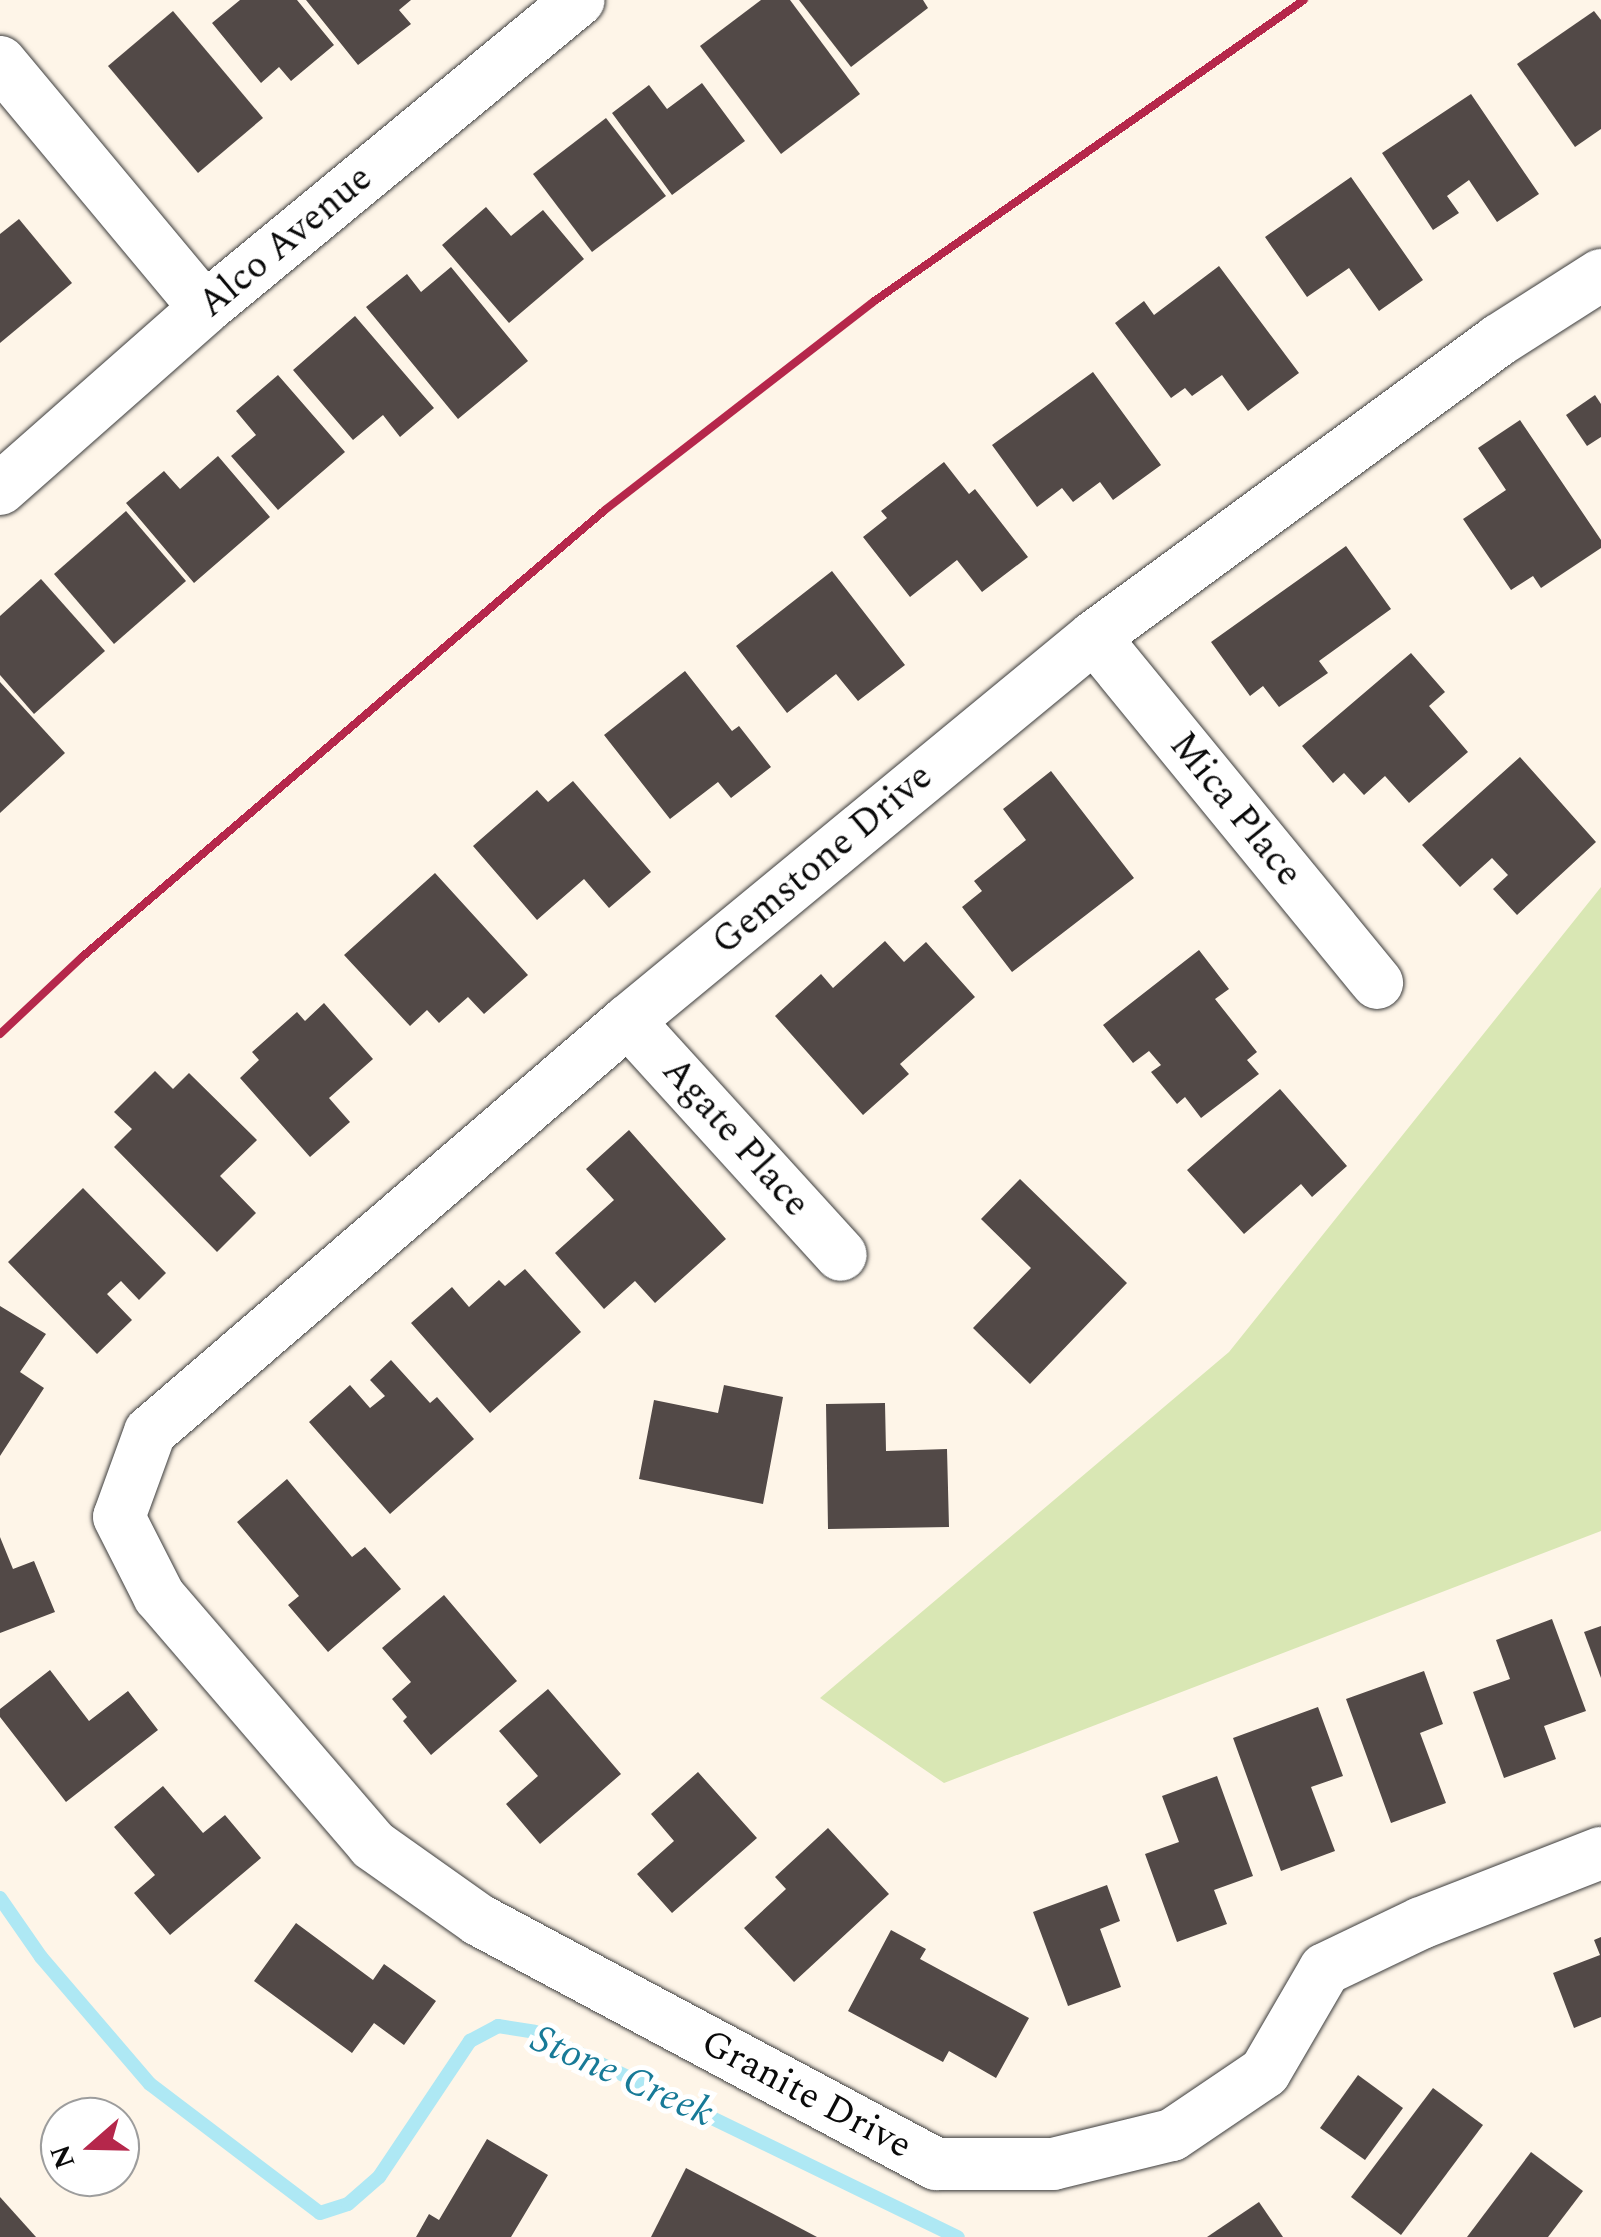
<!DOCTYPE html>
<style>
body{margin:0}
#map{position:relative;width:1601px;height:2237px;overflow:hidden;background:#fef5e8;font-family:Spectral,serif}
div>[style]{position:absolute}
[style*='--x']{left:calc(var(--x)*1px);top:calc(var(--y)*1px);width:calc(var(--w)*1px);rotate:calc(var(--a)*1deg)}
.green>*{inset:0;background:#d9e7b4}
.stream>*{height:14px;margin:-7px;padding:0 7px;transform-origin:7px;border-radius:7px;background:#aee8f4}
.building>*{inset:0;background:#524947}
.roads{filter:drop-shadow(0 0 2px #3d3d3d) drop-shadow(0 0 2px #3d3d3d)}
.street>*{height:52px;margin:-26px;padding:0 26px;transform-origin:26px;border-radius:26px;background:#fff}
.rail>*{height:8px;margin:-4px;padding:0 4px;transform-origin:4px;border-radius:4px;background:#b5274b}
span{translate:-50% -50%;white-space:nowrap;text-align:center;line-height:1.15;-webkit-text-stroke:10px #fff;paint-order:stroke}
.street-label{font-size:38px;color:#0a0a0a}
.water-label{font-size:40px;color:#187a97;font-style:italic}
.north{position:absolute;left:40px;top:2097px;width:100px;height:100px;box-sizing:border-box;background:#fff;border:2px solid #9d9d9d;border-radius:50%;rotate:250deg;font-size:28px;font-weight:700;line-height:40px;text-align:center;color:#0a0a0a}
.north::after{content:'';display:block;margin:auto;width:35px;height:45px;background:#b5274b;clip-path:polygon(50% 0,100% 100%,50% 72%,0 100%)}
</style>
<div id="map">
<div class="green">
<div style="clip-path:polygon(1601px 887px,1601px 1531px,944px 1783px,820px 1698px,1229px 1352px)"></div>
</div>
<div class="stream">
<div style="--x:0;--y:1898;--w:72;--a:55.2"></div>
<div style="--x:41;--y:1957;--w:167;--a:49.4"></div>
<div style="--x:150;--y:2084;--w:213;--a:37.2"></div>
<div style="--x:320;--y:2213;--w:29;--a:-18"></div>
<div style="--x:348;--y:2204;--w:41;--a:-41.1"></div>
<div style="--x:379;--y:2177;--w:164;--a:-56.2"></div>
<div style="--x:470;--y:2041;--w:32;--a:-28"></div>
<div style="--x:498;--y:2026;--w:37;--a:9"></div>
<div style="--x:535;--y:2032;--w:470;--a:25.9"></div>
</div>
<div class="building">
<div style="clip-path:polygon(240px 0,297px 0,334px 45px,291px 81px,279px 67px,261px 83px,212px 23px)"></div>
<div style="clip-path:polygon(306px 0,411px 0,399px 10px,411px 24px,358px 65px)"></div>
<div style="clip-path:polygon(761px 0,790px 0,860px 94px,781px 154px,700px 46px)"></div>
<div style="clip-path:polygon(799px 0,923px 0,928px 8px,851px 67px)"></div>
<div style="clip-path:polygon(173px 11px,263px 118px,198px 173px,108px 66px)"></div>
<div style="clip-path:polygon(1594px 11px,1601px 20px,1601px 129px,1575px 147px,1517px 64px)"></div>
<div style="clip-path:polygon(702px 83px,745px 141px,672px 195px,612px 113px,649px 85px,667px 109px)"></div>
<div style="clip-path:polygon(1471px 94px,1539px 194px,1497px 222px,1469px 180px,1447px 196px,1459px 213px,1433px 230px,1382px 153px)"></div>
<div style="clip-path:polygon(606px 118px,666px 196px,592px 252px,533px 174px)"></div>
<div style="clip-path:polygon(1351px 177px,1423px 280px,1379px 311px,1349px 268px,1307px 297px,1265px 237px)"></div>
<div style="clip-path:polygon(486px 207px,511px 236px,543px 210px,584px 259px,509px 323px,442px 245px)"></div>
<div style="clip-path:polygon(19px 219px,72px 283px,0 343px,0 234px)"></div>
<div style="clip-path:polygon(1219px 266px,1299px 373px,1248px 411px,1222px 375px,1192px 396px,1185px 388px,1171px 398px,1115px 323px,1144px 301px,1154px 315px)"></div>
<div style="clip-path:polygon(451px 267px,528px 361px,458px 419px,366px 307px,407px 274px,421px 292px)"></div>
<div style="clip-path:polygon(355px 316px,434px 408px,400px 437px,383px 415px,353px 440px,293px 370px)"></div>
<div style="clip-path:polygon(1093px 372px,1161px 465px,1113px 500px,1100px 482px,1073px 502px,1062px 488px,1037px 507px,992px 445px)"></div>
<div style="clip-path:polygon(278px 375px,345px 452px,278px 510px,231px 456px,256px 435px,236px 411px)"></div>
<div style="clip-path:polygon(1595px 395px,1601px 404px,1601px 437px,1587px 446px,1566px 415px)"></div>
<div style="clip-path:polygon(1520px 420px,1601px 540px,1601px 548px,1541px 588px,1533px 576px,1511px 590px,1463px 519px,1506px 490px,1478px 448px)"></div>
<div style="clip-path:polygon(218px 456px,270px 517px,194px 583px,126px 503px,164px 471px,180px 489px)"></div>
<div style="clip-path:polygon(944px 462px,969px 494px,975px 489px,1028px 557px,982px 592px,957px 560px,910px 597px,863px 537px,887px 518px,881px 511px)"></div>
<div style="clip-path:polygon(126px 511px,186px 581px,114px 644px,54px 574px)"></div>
<div style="clip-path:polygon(1346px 546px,1391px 609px,1319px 661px,1328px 673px,1279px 707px,1263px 686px,1250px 696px,1211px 642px)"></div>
<div style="clip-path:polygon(832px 571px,905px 665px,858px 701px,836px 674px,787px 713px,736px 646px)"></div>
<div style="clip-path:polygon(41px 579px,105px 651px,34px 714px,0 675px,0 616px)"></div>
<div style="clip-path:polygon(1411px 653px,1445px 692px,1429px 706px,1468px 752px,1409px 803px,1385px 776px,1364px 795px,1344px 773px,1333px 783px,1302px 746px)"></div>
<div style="clip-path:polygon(685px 671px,732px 731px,739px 726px,771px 767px,731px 798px,718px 782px,670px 819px,604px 735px)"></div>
<div style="clip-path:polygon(0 682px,65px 753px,0 813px)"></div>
<div style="clip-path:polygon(1520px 757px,1596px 842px,1517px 915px,1493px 889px,1508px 875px,1492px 858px,1460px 887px,1422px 845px)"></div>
<div style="clip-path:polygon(1051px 771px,1134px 878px,1012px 972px,962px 907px,982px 891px,974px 881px,1026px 840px,1003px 809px)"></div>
<div style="clip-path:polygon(573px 781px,651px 872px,609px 908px,584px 879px,537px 920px,473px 846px,537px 790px,548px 802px)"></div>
<div style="clip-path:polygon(435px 873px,528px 975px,484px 1014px,468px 997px,439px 1023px,427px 1010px,410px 1026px,344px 955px)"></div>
<div style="clip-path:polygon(885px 941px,904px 962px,926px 942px,975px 997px,900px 1064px,909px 1074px,863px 1115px,775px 1016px,821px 974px,833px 988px)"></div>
<div style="clip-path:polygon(1199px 950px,1229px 989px,1215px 999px,1257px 1052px,1247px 1060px,1259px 1074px,1201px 1118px,1185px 1097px,1177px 1104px,1151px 1072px,1161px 1065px,1149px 1051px,1133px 1063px,1103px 1025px)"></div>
<div style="clip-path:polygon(324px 1003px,373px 1059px,329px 1098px,350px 1122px,310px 1157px,240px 1078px,259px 1060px,252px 1052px,297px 1012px,305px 1021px)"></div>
<div style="clip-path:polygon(155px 1071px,173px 1089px,189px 1073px,257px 1140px,220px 1176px,256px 1213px,217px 1252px,114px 1147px,132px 1129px,114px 1112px)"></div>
<div style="clip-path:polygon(1280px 1089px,1347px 1166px,1312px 1197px,1301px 1184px,1244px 1234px,1187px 1170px)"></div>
<div style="clip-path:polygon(629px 1130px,726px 1239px,655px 1303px,635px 1281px,604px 1309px,555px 1253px,614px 1200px,586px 1169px)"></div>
<div style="clip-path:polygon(1020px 1179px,1127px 1283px,1030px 1384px,973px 1328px,1031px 1268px,981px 1219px)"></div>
<div style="clip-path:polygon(83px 1188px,166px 1273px,139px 1300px,121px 1281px,107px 1294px,132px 1320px,97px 1354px,8px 1262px)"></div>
<div style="clip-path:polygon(525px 1269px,581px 1332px,490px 1413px,411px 1323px,452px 1287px,469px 1307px,499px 1280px,505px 1286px)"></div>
<div style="clip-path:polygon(0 1306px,46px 1334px,20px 1372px,44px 1388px,0 1456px)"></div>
<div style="clip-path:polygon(391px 1360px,430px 1403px,437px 1397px,474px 1439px,390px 1514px,309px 1422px,350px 1385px,370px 1408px,385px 1396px,370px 1380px)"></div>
<div style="clip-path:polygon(724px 1385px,783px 1397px,763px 1504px,639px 1479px,654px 1400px,718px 1413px)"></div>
<div style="clip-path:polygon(885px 1403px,886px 1451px,947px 1449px,949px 1527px,828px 1529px,826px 1404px)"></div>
<div style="clip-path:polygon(287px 1479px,352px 1557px,365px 1547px,401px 1589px,328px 1652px,288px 1605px,299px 1596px,237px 1522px)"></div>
<div style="clip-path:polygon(0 1537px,13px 1569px,34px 1561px,55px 1612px,0 1633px)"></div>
<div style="clip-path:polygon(444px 1595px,517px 1681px,431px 1755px,403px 1721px,407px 1717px,392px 1699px,411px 1682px,382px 1648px)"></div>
<div style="clip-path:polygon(1552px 1619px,1586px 1711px,1544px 1726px,1556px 1759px,1504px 1778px,1473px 1692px,1510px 1679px,1496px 1640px)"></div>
<div style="clip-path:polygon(1601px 1626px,1601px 1678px,1584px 1632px)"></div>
<div style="clip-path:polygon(50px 1670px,89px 1721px,128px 1691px,158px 1730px,66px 1802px,0 1717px,0 1709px)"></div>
<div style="clip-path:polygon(1424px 1671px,1443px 1724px,1420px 1733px,1446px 1803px,1391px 1823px,1346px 1699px)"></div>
<div style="clip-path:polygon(548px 1689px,621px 1774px,540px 1844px,506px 1804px,538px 1776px,499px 1731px)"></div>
<div style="clip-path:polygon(1318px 1707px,1343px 1776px,1311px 1787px,1335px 1851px,1281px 1871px,1233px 1738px)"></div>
<div style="clip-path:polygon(698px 1772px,757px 1838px,672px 1913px,637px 1874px,674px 1841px,651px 1814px)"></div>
<div style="clip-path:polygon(1217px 1776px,1253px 1876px,1214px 1890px,1227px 1924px,1177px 1942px,1145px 1854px,1179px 1842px,1162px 1796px)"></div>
<div style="clip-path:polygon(163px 1786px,203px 1833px,225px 1815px,261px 1858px,170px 1935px,134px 1893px,155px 1875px,114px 1827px)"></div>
<div style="clip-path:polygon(828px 1828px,889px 1894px,794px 1982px,744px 1928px,786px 1889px,775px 1877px)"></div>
<div style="clip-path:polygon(1107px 1885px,1120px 1921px,1100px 1929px,1121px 1987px,1068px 2006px,1033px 1912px)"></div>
<div style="clip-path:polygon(296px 1923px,373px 1980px,384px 1964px,436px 2001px,404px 2045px,374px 2023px,352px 2053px,254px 1981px)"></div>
<div style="clip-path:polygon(891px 1930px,926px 1949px,920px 1959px,1029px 2018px,996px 2078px,949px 2051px,943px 2062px,848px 2011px)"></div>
<div style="clip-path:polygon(1601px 1937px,1601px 2017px,1574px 2028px,1553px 1973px,1600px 1955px,1594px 1940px)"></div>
<div style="clip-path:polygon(1358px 2075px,1403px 2108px,1365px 2160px,1320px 2128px)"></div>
<div style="clip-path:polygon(1433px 2088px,1483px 2125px,1401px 2235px,1351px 2197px)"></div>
<div style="clip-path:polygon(487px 2139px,548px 2175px,511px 2237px,416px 2237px,429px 2214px,439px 2220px)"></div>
<div style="clip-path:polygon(1531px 2152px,1583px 2191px,1548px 2237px,1467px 2237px)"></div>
<div style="clip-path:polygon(686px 2168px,817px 2237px,651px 2237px)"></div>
<div style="clip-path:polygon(0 2197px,36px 2237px,0 2237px)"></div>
<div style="clip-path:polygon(1259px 2202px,1283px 2237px,1207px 2237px)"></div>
</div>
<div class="roads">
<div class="street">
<div style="--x:0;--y:62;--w:320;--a:50.2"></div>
<div style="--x:1601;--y:275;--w:121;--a:147.5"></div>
<div style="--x:1499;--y:340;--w:502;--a:143.75"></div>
<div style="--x:1094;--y:637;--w:604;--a:140.51"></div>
<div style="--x:628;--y:1021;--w:630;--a:139.31"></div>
<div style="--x:150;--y:1432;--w:90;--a:110"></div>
<div style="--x:119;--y:1517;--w:89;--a:63.1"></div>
<div style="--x:159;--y:1596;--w:328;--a:49.3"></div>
<div style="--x:373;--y:1845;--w:130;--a:35.3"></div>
<div style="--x:479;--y:1920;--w:518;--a:28.1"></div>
<div style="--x:936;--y:2164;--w:117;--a:0"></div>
<div style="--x:1053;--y:2164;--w:122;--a:-13.7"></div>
<div style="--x:1172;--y:2135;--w:112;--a:-34.1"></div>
<div style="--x:1265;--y:2072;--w:119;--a:-59.8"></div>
<div style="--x:1325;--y:1969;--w:106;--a:-25.6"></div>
<div style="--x:1421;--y:1923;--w:193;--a:-21.3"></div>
<div style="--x:0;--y:489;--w:273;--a:-41.4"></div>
<div style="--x:205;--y:308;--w:484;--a:-39.5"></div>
<div style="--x:1094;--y:637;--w:447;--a:50.7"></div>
<div style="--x:628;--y:1021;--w:316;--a:47.7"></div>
</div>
</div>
<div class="rail">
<div style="--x:0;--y:1034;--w:112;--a:-43.2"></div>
<div style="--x:82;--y:957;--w:688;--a:-40.52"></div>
<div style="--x:605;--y:510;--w:339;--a:-37.8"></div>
<div style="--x:873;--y:302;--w:526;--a:-35.02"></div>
</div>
<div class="street-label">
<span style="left:286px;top:242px;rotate:-40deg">Alco Avenue</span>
<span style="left:1235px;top:810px;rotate:51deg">Mica Place</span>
<span style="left:823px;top:860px;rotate:-40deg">Gemstone Drive</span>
<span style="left:735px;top:1138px;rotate:48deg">Agate Place</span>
<span style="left:806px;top:2095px;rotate:28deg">Granite Drive</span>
</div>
<div class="water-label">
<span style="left:622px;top:2077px;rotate:24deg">Stone Creek</span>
</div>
<div class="north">N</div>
</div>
